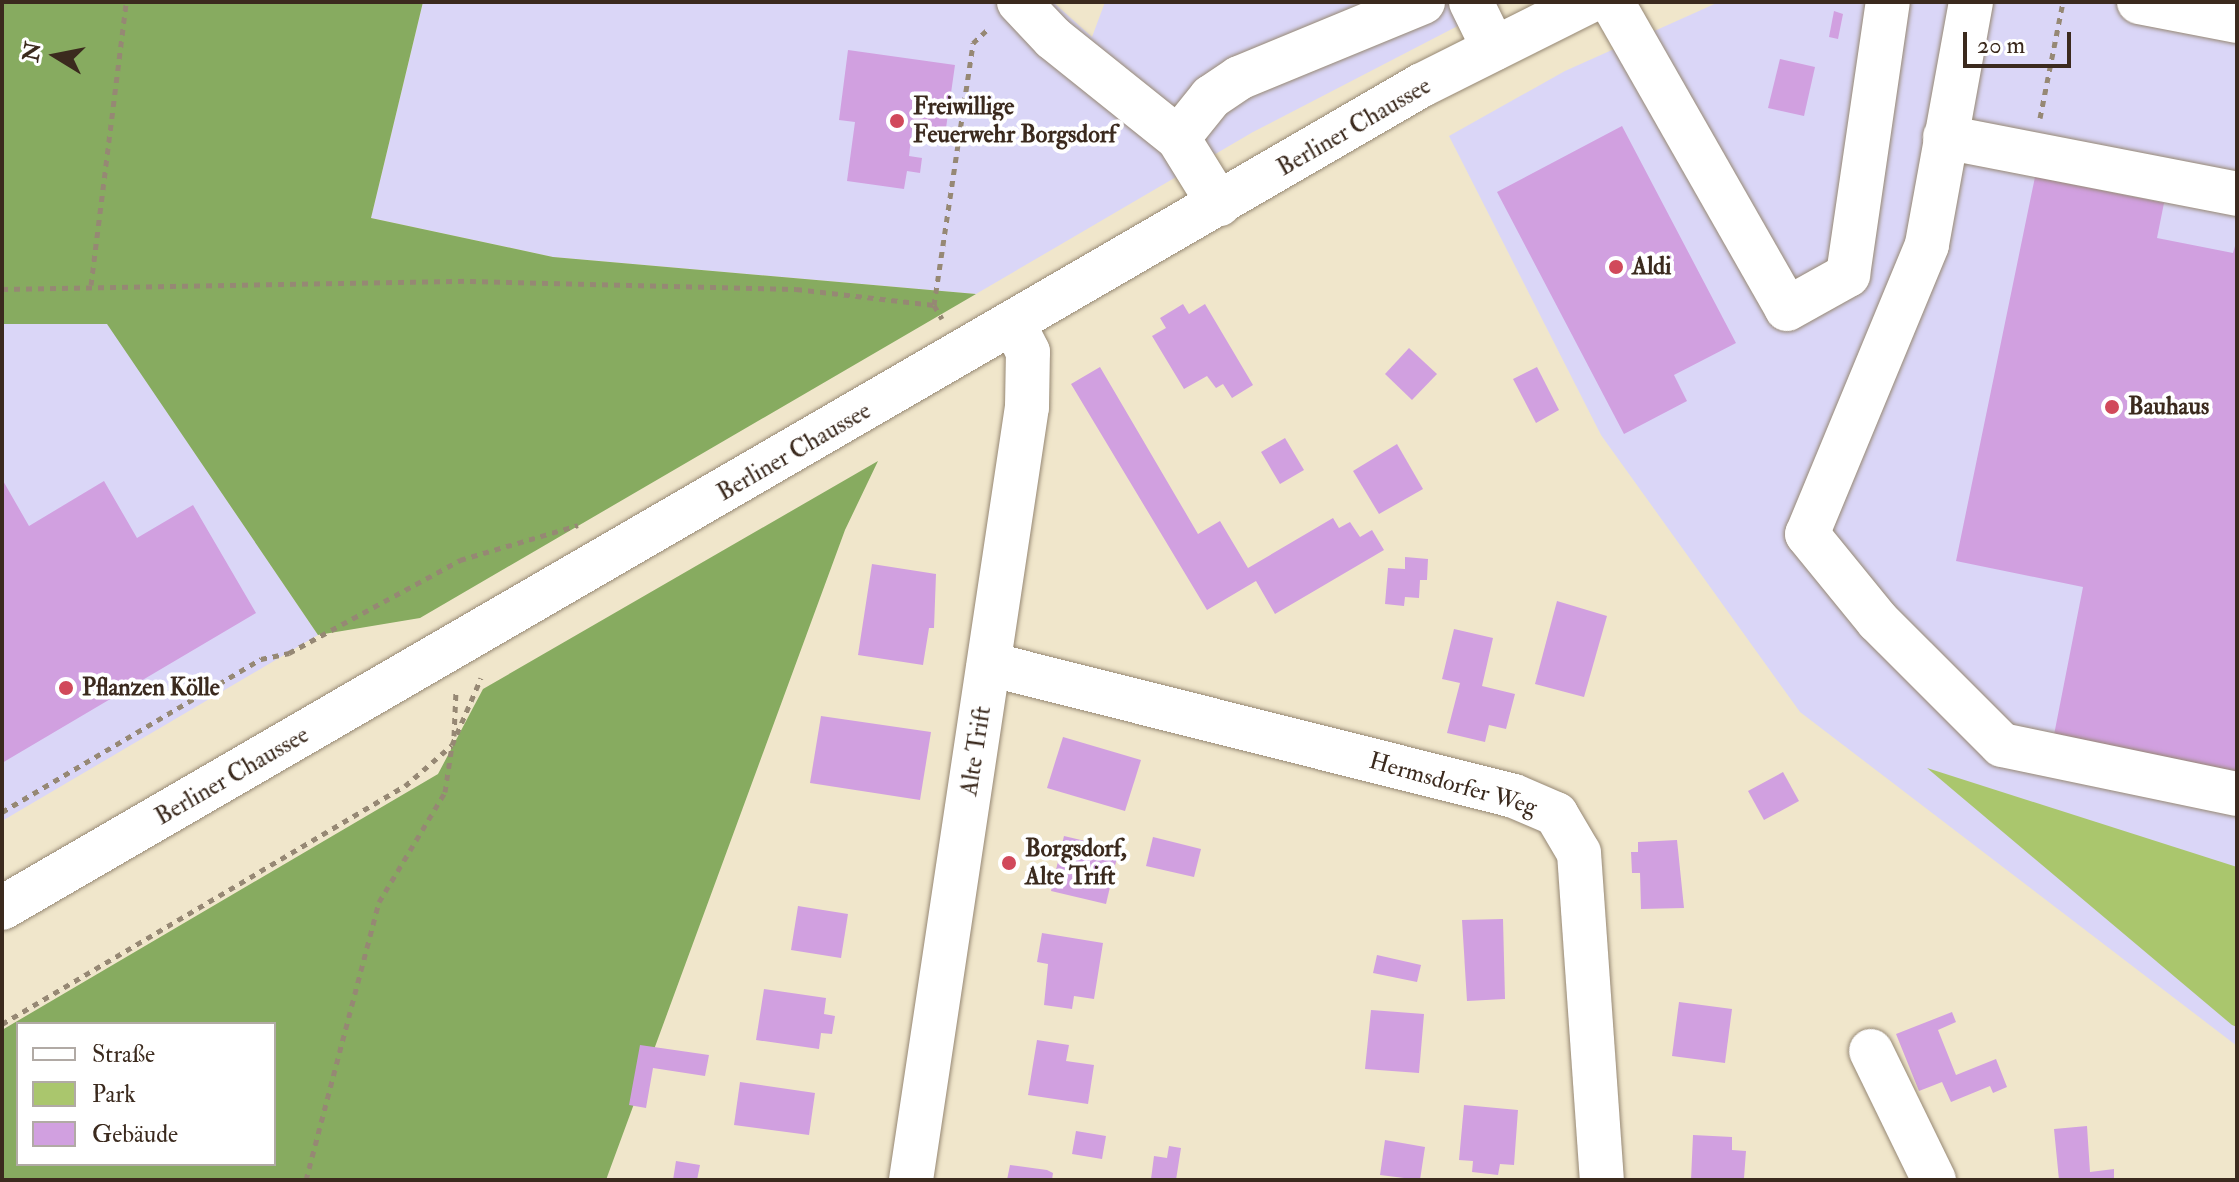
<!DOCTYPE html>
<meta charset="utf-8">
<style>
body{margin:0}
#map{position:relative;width:2239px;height:1182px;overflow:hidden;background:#f0e6cb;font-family:"IM FELL Double Pica",serif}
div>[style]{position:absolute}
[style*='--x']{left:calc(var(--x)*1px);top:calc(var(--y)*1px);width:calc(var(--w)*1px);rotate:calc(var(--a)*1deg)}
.built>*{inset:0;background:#dad6f7}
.green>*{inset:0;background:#aac66d}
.forest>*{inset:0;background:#87ab60}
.building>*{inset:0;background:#d1a0e0}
.path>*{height:5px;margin-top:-2.5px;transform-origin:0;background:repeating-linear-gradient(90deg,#968874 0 6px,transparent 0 12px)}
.roads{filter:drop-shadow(0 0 2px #968874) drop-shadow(0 0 2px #968874)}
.minor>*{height:44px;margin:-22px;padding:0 22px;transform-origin:22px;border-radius:22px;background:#fff}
.major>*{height:44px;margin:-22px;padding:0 22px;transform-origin:22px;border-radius:22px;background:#fff}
.dots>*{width:22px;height:22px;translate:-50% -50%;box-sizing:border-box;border:4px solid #fff;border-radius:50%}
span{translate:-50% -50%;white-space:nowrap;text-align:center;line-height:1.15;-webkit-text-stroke:8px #fff;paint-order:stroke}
.poi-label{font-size:24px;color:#3b2a1e;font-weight:700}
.left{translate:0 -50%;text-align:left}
.street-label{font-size:24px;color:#3b2a1e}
.frame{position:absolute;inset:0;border:4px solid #3b2a1e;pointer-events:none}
.legend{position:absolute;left:16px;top:1022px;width:260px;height:144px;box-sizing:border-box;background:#fff;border:2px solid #b1aaa5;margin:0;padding:10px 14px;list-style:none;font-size:24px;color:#3b2a1e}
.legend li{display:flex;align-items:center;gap:16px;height:40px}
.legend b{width:40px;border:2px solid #b1aaa5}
.north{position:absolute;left:16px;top:16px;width:80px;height:80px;-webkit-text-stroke:6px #fff;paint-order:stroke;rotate:280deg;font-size:22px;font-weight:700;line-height:32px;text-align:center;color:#3b2a1e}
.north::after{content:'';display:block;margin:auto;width:28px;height:36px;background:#3b2a1e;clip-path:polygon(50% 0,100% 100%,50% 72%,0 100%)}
.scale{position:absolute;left:1963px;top:32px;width:108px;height:36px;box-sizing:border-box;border:4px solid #3b2a1e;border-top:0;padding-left:10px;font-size:24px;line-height:28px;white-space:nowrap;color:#3b2a1e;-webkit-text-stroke:6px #fff;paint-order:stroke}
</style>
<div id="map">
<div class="built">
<div style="clip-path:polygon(423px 2px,1053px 2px,1092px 37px,1105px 2px,1504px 2px,1253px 132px,976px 294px,553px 257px,371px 218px)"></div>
<div style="clip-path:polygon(1719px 2px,2237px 2px,2237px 1046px,1800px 712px,1601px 435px,1449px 136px,1565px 71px)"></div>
<div style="clip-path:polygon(107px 323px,318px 635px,2px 821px,2px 324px)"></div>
</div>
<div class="green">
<div style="clip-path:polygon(1927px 768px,2237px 867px,2237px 1027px,2232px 1025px)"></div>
</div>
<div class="forest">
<div style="clip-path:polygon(2px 2px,423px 2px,371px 218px,553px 257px,976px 294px,420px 618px,318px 635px,107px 324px,2px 324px)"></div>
<div style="clip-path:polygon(evenodd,878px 461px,845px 530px,606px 1180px,2px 1180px,2px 1030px,438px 774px,483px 689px,878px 461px,18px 1024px,274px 1024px,274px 1164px,18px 1164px,18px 1024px)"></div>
</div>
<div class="building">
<div style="clip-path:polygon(1834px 11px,1843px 14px,1838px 39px,1829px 37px)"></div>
<div style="clip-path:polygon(848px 50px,955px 65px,945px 135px,912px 130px,909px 156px,922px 158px,920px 173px,907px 171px,904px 189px,847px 181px,855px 122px,839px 120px)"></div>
<div style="clip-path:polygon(1780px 59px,1815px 67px,1804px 116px,1768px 108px)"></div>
<div style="clip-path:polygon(1622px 126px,1736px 343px,1674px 375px,1687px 401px,1624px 434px,1497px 192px)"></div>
<div style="clip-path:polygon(2035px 177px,2164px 203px,2157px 238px,2233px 253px,2237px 239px,2237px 777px,2053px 740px,2083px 587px,1956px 561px)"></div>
<div style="clip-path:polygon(1183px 304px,1189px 314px,1205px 304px,1253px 385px,1232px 398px,1223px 384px,1216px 388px,1207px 376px,1184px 389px,1152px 336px,1166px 328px,1160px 318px)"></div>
<div style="clip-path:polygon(1409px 348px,1437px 374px,1412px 400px,1385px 374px)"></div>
<div style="clip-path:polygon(1100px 367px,1198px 534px,1220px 521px,1248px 568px,1333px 518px,1339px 528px,1350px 522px,1360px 537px,1372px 530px,1384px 550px,1275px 614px,1256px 581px,1207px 610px,1071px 384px)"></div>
<div style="clip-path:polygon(1537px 367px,1559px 410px,1536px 423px,1513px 379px)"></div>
<div style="clip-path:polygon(1285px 438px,1304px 470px,1280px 484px,1261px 452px)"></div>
<div style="clip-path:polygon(1397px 444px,1423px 489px,1379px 514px,1353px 471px)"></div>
<div style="clip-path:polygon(2px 479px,29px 526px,104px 481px,137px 538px,193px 505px,256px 613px,2px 763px)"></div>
<div style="clip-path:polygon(1405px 557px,1428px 559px,1427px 580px,1420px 580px,1419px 598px,1405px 597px,1404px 606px,1385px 604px,1388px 568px,1405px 569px)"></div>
<div style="clip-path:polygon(872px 564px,936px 574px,934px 628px,929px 628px,923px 665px,858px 655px)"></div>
<div style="clip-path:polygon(1557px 601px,1607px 616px,1584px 697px,1535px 684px)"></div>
<div style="clip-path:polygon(1454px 629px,1493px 638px,1482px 686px,1515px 694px,1506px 729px,1489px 725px,1485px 742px,1447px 733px,1460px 683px,1442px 679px)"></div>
<div style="clip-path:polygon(821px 716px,931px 732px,920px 800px,810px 783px)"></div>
<div style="clip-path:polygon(1063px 737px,1141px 760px,1125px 811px,1047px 788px)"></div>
<div style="clip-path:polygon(1783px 772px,1799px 801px,1764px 820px,1748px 791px)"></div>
<div style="clip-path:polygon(1064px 836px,1119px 849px,1106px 904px,1051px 891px)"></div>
<div style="clip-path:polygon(1153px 837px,1201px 849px,1194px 877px,1146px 866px)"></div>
<div style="clip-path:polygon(1677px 840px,1684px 908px,1641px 909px,1640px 873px,1632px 873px,1631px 852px,1638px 852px,1638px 842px)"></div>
<div style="clip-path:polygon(798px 906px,848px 914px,841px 958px,791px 950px)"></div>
<div style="clip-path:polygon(1503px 919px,1505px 999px,1467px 1001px,1462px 920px)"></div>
<div style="clip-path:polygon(1042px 933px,1103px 943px,1094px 999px,1074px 996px,1072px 1009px,1044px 1005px,1048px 964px,1037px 962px)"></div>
<div style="clip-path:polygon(1377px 955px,1421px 965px,1417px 982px,1373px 973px)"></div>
<div style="clip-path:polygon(764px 989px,826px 998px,824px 1014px,835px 1016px,832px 1034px,821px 1033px,819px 1049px,756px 1040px)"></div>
<div style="clip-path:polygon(1679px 1002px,1732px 1009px,1725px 1063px,1672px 1056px)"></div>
<div style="clip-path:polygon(1371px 1010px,1424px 1014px,1419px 1073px,1365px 1069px)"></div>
<div style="clip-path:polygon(1952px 1012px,1956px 1022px,1938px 1030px,1956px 1075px,1996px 1059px,2007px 1087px,1993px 1093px,1990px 1086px,1951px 1102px,1942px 1082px,1919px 1091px,1896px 1034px)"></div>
<div style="clip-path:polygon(1037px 1040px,1069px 1045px,1066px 1061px,1094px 1065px,1088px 1104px,1028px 1095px)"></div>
<div style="clip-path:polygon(640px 1045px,709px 1055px,705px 1076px,653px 1068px,646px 1108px,629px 1105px)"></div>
<div style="clip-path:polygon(740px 1082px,815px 1093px,809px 1135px,734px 1125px)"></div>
<div style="clip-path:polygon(1464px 1105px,1518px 1110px,1514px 1165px,1500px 1164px,1498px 1175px,1472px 1172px,1473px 1161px,1459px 1160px)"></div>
<div style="clip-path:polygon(2087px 1126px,2090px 1172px,2114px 1169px,2114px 1180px,2059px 1180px,2054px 1129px)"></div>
<div style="clip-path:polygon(1076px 1131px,1106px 1136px,1102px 1159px,1072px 1154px)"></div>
<div style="clip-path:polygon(1693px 1135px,1732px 1137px,1732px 1150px,1746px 1151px,1744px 1178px,1691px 1180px)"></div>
<div style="clip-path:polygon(1385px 1140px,1425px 1147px,1420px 1180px,1380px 1175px)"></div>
<div style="clip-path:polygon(1169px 1146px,1181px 1148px,1176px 1180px,1151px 1179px,1154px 1156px,1167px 1158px)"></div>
<div style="clip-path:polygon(676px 1161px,700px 1165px,697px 1180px,673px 1180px)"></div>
<div style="clip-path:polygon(1010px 1165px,1047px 1170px,1053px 1173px,1052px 1180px,1007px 1180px)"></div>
</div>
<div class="path">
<div style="--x:2040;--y:118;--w:118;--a:-78.8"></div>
<div style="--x:91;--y:285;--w:285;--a:-82.9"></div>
<div style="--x:2;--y:289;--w:468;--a:-1"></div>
<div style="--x:470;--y:281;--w:326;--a:1.4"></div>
<div style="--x:796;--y:289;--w:139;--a:6.6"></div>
<div style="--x:934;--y:305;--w:16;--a:60"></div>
<div style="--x:934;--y:305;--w:265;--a:-81.5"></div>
<div style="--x:973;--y:43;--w:22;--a:-43"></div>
<div style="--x:454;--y:736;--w:46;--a:-87.5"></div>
<div style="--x:2;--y:812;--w:301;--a:-30.6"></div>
<div style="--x:261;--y:659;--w:29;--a:-12"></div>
<div style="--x:289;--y:653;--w:195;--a:-28.5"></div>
<div style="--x:460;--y:560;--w:123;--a:-16.5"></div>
<div style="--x:2;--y:1024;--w:468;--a:-30.6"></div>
<div style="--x:405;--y:786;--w:62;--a:-41.1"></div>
<div style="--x:452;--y:745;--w:73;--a:-66.6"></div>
<div style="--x:306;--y:1180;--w:287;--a:-75.3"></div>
<div style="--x:379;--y:902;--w:128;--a:-59"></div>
<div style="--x:445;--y:792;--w:48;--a:-81.5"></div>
</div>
<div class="roads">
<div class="minor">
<div style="--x:1019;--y:2;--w:50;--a:46.6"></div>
<div style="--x:1053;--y:38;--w:160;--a:38.7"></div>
<div style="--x:1178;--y:138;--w:78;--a:58.2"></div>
<div style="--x:1471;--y:2;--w:52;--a:63.9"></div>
<div style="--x:1612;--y:2;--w:353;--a:60.3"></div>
<div style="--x:1787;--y:309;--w:70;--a:-29.1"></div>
<div style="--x:1848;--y:275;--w:276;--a:-81.7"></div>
<div style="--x:1971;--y:2;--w:247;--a:100.3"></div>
<div style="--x:1927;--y:245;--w:313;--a:112.5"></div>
<div style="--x:1807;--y:534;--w:112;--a:50.8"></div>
<div style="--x:1878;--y:621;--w:175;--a:45"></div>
<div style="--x:2002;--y:745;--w:240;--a:11.8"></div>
<div style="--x:2139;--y:2;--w:100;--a:11"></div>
<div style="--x:1945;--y:137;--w:298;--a:11"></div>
<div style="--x:1178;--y:138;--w:53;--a:-51.2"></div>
<div style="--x:1211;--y:97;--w:34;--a:-34"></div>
<div style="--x:1239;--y:78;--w:199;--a:-22.4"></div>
<div style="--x:989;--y:664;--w:541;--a:14.11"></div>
<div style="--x:1514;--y:796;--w:46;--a:23.2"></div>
<div style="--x:1556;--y:814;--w:45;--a:59.5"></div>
<div style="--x:1579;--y:853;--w:328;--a:86"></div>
<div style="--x:1871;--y:1051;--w:144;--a:64"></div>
<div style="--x:911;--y:1180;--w:782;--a:-81.47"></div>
<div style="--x:1027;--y:407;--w:55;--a:-89"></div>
<div style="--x:1028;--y:352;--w:31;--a:-117"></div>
</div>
<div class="major">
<div style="--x:2;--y:908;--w:1641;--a:-30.1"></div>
<div style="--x:1422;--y:85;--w:186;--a:-26.6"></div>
</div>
</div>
<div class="dots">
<div style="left:897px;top:121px;background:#d1495b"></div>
<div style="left:1616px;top:267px;background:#d1495b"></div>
<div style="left:2112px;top:407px;background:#d1495b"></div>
<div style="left:66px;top:688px;background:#d1495b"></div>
<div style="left:1009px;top:863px;background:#d1495b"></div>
</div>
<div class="poi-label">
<span class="left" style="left:913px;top:121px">Freiwillige<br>Feuerwehr Borgsdorf</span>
<span class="left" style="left:1632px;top:267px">Aldi</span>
<span class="left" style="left:2128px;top:407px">Bauhaus</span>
<span class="left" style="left:82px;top:688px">Pflanzen Kölle</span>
<span class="left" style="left:1025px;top:863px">Borgsdorf,<br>Alte Trift</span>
</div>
<div class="street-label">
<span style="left:1354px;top:127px;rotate:-30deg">Berliner Chaussee</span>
<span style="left:794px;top:452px;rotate:-30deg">Berliner Chaussee</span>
<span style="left:976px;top:751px;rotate:-81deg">Alte Trift</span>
<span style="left:232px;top:776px;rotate:-30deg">Berliner Chaussee</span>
<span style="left:1453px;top:784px;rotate:16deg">Hermsdorfer Weg</span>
</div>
<div class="frame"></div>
<ul class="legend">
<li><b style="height:10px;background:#fff"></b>Straße</li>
<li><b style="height:22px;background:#aac66d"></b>Park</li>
<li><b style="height:22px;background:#d1a0e0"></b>Gebäude</li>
</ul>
<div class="north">N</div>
<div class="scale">20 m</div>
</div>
